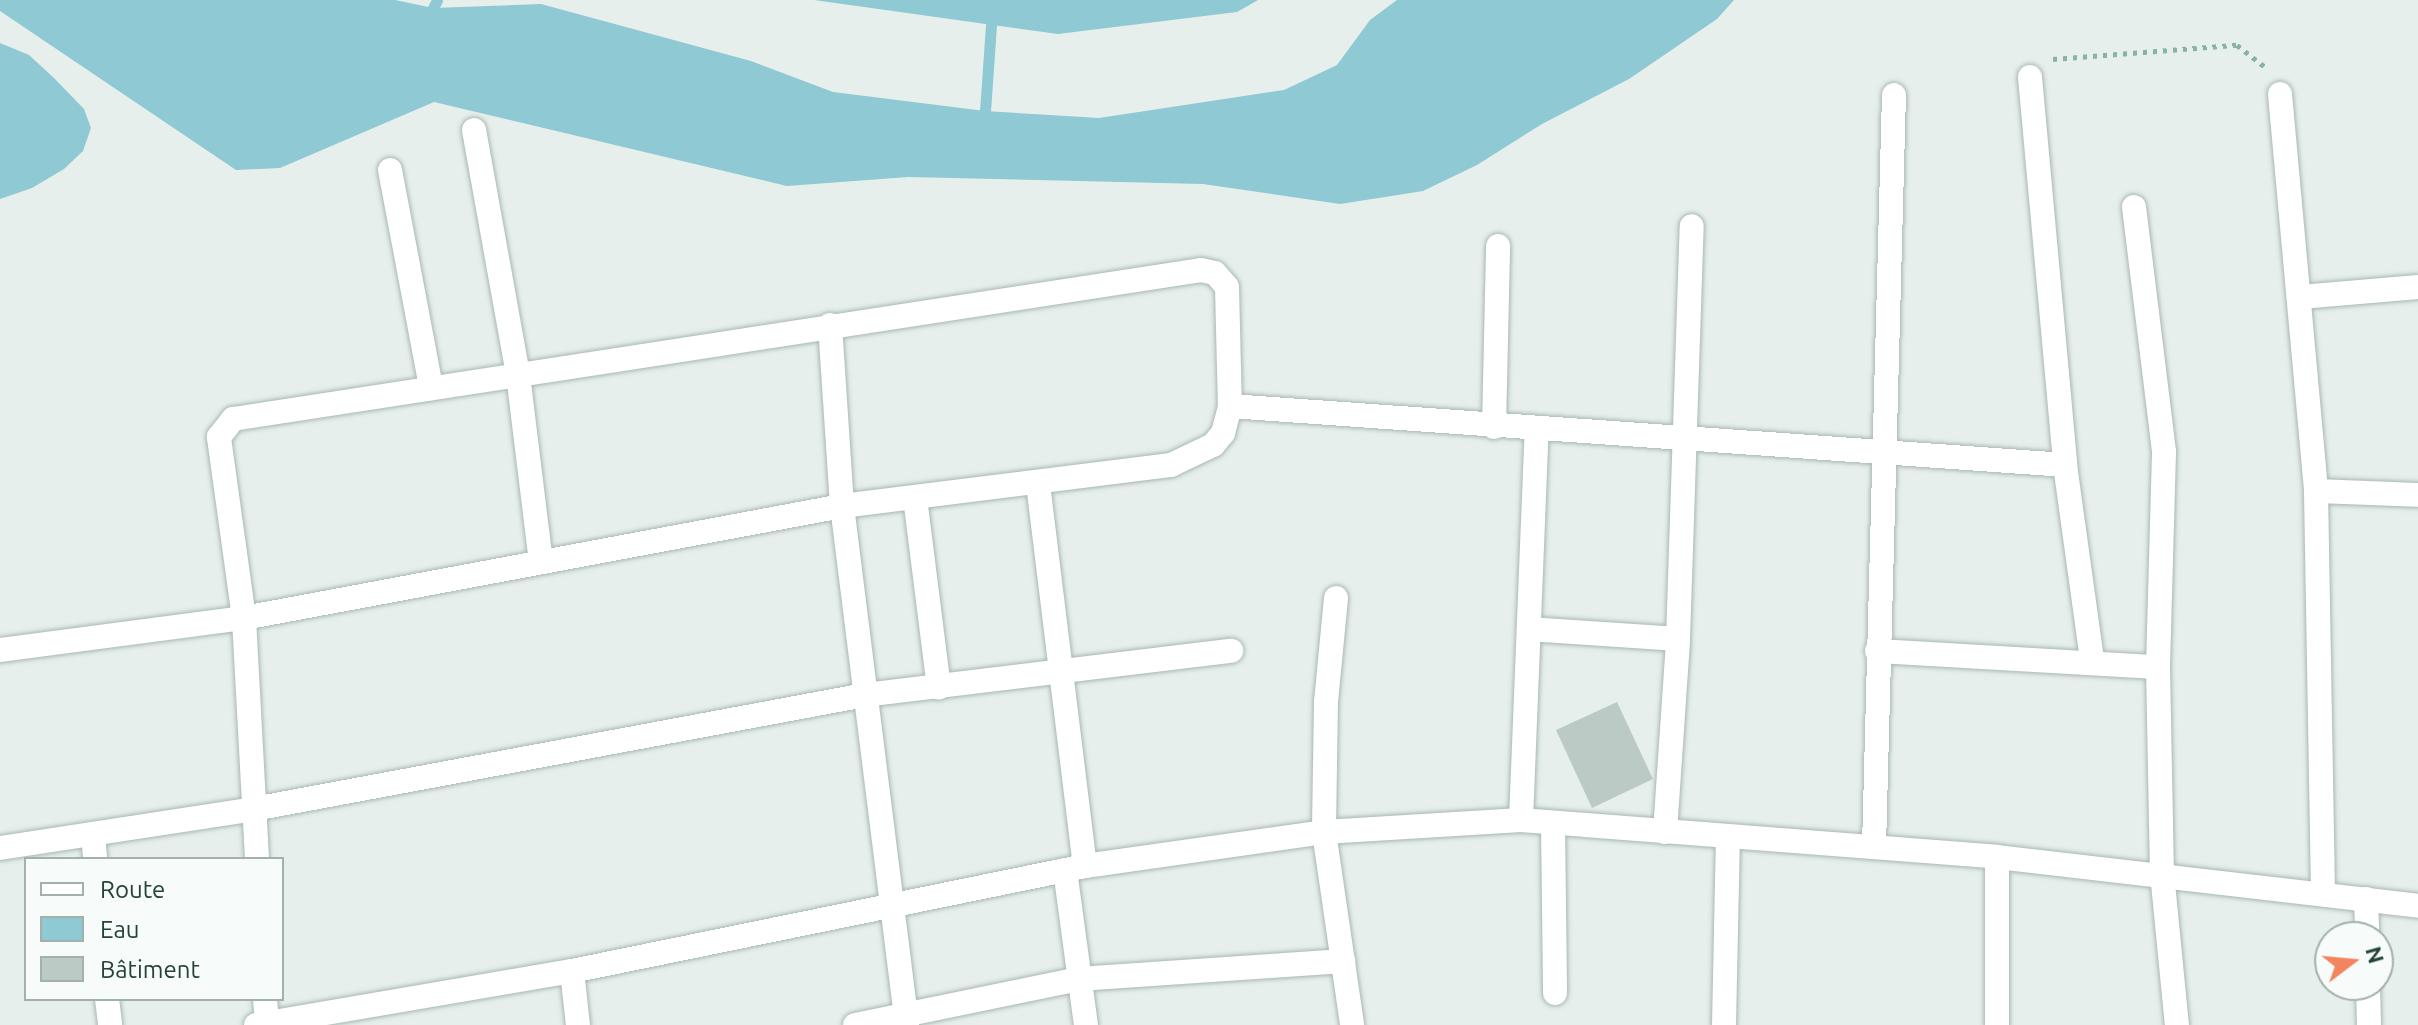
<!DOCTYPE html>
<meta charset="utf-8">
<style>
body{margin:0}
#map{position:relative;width:2418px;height:1025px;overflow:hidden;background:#e6efeb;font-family:Ubuntu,sans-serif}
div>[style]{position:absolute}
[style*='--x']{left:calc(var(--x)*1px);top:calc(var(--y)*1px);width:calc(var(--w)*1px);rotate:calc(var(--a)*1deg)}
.water>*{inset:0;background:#8ec9d4}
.stream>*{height:11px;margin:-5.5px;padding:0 5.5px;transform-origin:5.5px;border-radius:5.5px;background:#8ec9d4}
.building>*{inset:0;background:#bbcac4}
.path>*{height:5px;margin-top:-2.5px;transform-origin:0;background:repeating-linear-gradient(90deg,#86b3a5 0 4px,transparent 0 10px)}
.roads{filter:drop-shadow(0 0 2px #a8b8b2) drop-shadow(0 0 2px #a8b8b2)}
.minor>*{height:24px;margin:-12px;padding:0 12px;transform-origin:12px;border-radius:12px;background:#fff}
span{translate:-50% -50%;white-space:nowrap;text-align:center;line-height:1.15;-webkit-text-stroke:6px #f7fbf9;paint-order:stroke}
.legend{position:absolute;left:24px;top:857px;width:260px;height:144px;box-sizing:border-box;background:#f7fbf9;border:2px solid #a3b1ad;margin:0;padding:10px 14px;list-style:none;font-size:24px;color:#24423a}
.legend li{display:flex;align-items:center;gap:16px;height:40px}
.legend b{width:40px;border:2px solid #a3b1ad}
.north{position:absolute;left:2314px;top:921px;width:80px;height:80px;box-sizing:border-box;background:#f7fbf9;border:2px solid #a3b1ad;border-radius:50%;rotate:74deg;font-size:22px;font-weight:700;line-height:32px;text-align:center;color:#24423a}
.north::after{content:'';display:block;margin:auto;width:28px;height:36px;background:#f4845f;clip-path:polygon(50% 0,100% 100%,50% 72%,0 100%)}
</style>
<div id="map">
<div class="water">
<div style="clip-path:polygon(0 0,395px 0,433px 8px,541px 4px,751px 61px,833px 92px,985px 111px,1099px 118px,1284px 90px,1337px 65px,1370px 20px,1397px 0,1734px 0,1717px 19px,1629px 79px,1542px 124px,1477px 165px,1423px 191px,1340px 204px,1203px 184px,908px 177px,787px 186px,434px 102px,280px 168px,236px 170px,0 11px)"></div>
<div style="clip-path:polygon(814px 0,1258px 0,1237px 12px,1058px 34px)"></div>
<div style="clip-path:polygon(0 43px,29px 55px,54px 78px,84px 109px,91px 128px,83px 151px,64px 169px,32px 188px,0 199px)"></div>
</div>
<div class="stream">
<div style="--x:433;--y:8;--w:9;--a:-63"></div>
<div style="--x:985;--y:111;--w:86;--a:-86"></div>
</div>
<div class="building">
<div style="clip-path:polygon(1617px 702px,1653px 779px,1592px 808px,1556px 730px)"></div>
</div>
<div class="path">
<div style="--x:2053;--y:59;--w:185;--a:-4.4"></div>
<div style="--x:2237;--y:45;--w:37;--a:38"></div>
</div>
<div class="roads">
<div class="minor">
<div style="--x:2030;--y:77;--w:390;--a:84.8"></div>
<div style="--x:2065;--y:465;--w:197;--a:82.1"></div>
<div style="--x:2280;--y:94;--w:399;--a:84.8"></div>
<div style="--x:2316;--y:491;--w:402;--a:89"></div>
<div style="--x:474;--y:130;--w:249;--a:79.8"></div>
<div style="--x:518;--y:375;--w:187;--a:83"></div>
<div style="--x:390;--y:170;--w:222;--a:79.3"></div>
<div style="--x:2134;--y:207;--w:247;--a:83"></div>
<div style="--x:2164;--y:452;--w:215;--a:91.6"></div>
<div style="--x:2158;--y:667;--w:206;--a:88.9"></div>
<div style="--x:2162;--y:873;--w:153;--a:84.4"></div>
<div style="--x:2301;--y:297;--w:117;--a:-4.9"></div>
<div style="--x:830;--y:325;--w:181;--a:86.2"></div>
<div style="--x:842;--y:506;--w:523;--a:82.86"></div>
<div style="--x:1494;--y:427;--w:181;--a:-88.7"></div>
<div style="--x:1038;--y:484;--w:385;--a:83"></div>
<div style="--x:2316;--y:491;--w:102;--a:2.2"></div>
<div style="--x:915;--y:498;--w:191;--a:82.8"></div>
<div style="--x:1336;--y:598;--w:103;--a:95.5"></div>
<div style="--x:1326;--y:701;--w:131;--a:90.9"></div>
<div style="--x:1324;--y:832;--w:195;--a:81.7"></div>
<div style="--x:1529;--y:629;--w:149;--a:3.8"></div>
<div style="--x:0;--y:650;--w:246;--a:-7.5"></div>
<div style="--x:244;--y:618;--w:608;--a:-10.61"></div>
<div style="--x:842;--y:506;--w:332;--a:-7.1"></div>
<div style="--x:1171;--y:465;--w:47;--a:-25.5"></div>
<div style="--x:1213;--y:445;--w:16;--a:-50"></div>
<div style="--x:1223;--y:433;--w:28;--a:-75"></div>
<div style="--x:1230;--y:406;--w:837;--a:4.04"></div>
<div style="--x:1877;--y:651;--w:281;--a:3.3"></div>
<div style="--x:1521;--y:820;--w:391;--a:-87.7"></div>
<div style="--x:1553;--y:824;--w:169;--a:89.3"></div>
<div style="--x:1665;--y:832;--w:193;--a:-86.1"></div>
<div style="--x:1678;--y:639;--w:413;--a:-88.1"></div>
<div style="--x:93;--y:834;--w:25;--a:85"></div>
<div style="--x:1874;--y:847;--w:752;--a:-88.48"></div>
<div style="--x:0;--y:848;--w:257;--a:-8.7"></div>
<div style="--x:254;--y:809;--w:622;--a:-10.57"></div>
<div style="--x:865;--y:695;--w:369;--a:-6.9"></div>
<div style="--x:1997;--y:857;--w:168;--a:90"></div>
<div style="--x:257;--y:859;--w:241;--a:-93.1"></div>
<div style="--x:244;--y:618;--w:183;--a:-97.9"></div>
<div style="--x:219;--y:437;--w:23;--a:-52"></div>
<div style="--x:233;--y:419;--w:979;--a:-8.75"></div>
<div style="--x:1201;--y:270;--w:14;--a:12"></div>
<div style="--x:1215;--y:273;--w:18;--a:49"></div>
<div style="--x:1227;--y:287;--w:119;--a:88.6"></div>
<div style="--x:1065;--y:870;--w:156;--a:82.3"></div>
<div style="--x:2366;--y:899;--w:38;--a:88"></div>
<div style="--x:572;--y:971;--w:54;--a:83.7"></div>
<div style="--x:2368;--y:985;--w:40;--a:88.6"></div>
<div style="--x:107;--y:999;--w:26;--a:83"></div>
<div style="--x:265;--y:999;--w:24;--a:85"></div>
<div style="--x:256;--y:1025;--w:321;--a:-9.7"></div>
<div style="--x:572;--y:971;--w:524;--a:-11.57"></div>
<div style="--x:1085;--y:866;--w:241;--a:-8.1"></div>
<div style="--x:1324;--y:832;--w:197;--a:-3.5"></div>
<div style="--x:1521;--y:820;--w:477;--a:4.4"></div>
<div style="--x:1997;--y:857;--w:424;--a:6.6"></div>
<div style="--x:855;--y:1025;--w:229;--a:-11.6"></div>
<div style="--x:1079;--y:979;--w:265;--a:-3.9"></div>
<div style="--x:1724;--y:1025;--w:188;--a:-88.8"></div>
</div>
</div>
<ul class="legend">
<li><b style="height:10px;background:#fff"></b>Route</li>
<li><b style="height:22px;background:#8ec9d4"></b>Eau</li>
<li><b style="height:22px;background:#bbcac4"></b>Bâtiment</li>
</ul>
<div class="north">N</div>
</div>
